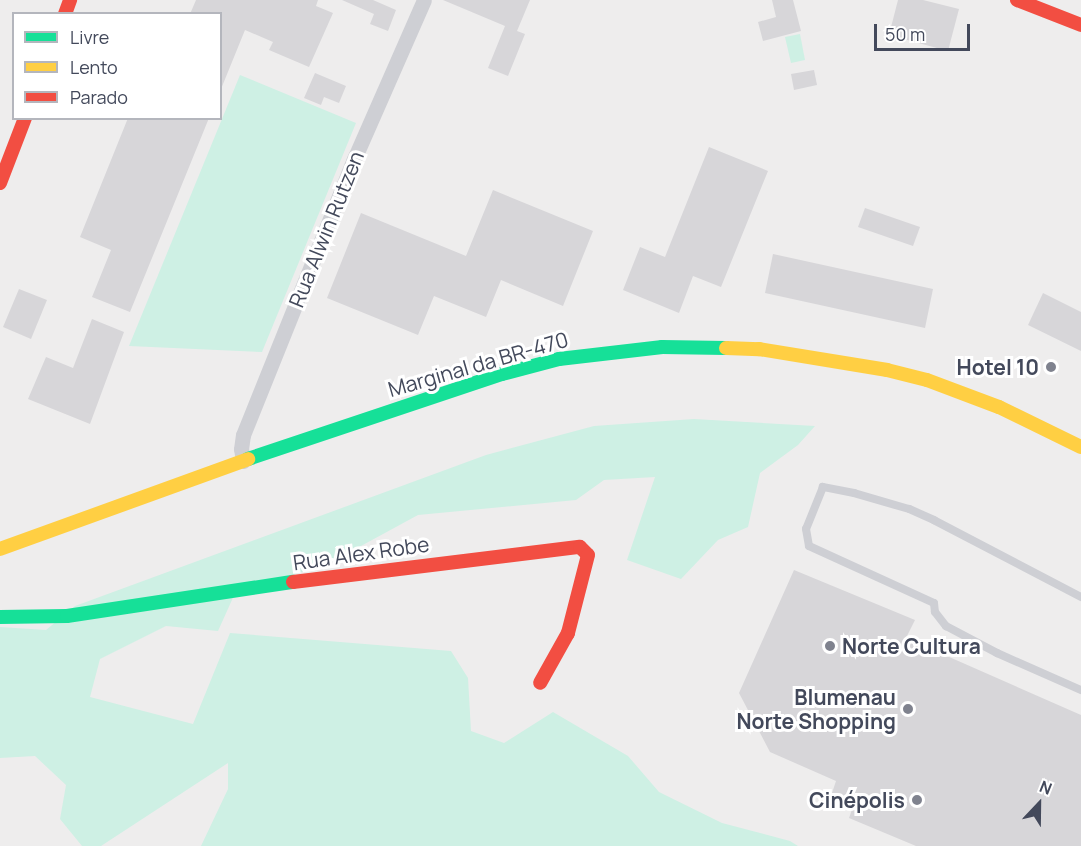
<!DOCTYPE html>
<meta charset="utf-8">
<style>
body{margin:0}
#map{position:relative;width:1081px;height:846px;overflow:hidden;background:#eeeded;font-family:Manrope,sans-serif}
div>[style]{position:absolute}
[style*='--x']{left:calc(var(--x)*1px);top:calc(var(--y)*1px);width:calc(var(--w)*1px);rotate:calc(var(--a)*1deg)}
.green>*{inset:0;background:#cef0e4}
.building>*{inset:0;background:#d7d6d9}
.lane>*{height:8px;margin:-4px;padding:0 4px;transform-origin:4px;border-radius:4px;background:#cecfd4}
.street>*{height:15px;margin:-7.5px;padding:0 7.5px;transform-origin:7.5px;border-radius:7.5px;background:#cecfd4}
.fast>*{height:14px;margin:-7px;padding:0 7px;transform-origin:7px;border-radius:7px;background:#16e098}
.slow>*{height:14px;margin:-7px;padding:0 7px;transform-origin:7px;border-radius:7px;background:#ffcf43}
.jam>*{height:14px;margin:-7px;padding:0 7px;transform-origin:7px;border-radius:7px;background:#f24e42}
.dots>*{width:16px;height:16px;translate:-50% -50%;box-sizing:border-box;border:3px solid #fff;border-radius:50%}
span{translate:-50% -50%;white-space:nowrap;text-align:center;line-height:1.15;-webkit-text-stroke:6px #fff;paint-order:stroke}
.street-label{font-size:21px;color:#43495b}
.poi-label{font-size:21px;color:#43495b;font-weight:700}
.right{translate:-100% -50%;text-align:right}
.left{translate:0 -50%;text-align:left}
.legend{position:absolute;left:12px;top:12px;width:210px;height:108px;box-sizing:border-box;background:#fff;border:2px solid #b4b6bd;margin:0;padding:8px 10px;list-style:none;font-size:18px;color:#43495b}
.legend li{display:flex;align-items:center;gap:12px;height:30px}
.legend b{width:30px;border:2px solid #b4b6bd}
.north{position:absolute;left:1009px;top:774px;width:60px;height:60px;-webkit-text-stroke:4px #fff;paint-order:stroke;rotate:22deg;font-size:16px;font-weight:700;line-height:24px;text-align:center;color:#43495b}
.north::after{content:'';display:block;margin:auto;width:21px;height:27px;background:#43495b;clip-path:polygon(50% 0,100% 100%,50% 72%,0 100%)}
.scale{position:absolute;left:874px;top:24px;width:96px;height:27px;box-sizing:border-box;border:3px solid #43495b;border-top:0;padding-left:8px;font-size:18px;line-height:21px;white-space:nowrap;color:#43495b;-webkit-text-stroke:4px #fff;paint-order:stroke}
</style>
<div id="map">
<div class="green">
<div style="clip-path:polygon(800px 34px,805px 60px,791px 63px,785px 37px)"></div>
<div style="clip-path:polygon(240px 75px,356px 123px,262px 352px,129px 346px)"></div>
<div style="clip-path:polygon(694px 419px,815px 426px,798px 445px,760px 473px,748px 527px,718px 540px,681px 579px,627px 560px,655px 477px,604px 480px,576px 500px,418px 515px,326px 565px,236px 591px,218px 631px,166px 626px,100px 659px,90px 697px,193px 724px,230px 633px,451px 651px,468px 678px,471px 731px,504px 743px,553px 712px,628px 756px,659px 792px,722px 823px,790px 841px,798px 846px,201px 846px,228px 789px,228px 763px,101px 846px,82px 846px,60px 819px,66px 785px,35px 756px,0 758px,0 627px,46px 630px,75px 606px,486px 455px,594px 426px)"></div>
</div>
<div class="building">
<div style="clip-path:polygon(196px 0,318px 0,316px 6px,333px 13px,309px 67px,269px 50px,273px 42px,245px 30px,221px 89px,220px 14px,190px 14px)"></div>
<div style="clip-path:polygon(342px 0,373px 0,396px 10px,388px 31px,370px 24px,374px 14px)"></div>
<div style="clip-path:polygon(443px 0,530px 0,517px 31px,525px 34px,508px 76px,488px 68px,505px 26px)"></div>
<div style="clip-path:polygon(772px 0,793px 0,801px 31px,763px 41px,758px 22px,776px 17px)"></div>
<div style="clip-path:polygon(898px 0,923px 0,959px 9px,948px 51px,889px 35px)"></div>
<div style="clip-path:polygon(814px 70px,817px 85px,794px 90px,791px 74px)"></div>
<div style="clip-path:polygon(315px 73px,346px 86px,339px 103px,324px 97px,321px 105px,304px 98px)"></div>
<div style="clip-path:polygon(128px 118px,209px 118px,130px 312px,92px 297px,111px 250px,80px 237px)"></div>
<div style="clip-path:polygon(709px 147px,768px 171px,721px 287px,693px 276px,679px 313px,623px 290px,640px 247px,665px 257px)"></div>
<div style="clip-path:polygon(493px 190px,593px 231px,563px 306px,501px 280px,486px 317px,434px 296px,418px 335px,327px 298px,361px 213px,466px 256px)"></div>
<div style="clip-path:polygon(865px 208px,920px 227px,913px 246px,858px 227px)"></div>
<div style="clip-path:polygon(773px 254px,933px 289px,925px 328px,765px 293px)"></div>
<div style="clip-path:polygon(19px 289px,47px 300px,31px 339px,3px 327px)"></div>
<div style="clip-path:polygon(1043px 293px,1081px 312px,1081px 351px,1028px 325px)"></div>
<div style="clip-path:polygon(92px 319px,124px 332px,90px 424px,28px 399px,46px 357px,73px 368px)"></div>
<div style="clip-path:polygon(794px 570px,915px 620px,906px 638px,1081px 715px,1081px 846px,916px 846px,849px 818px,854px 804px,832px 793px,836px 781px,770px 752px,739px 693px)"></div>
</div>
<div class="lane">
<div style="--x:1081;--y:597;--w:166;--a:-152.4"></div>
<div style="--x:934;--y:520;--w:27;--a:-156"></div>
<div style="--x:909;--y:509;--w:57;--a:-163.8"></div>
<div style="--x:854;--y:493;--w:32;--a:-169"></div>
<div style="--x:823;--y:487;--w:45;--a:112"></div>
<div style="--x:806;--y:529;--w:17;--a:80"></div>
<div style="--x:809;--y:546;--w:137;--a:24.5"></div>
<div style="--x:934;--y:603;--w:9;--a:84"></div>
<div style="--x:935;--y:612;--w:18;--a:52"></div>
<div style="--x:946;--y:626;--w:58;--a:27.9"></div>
<div style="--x:997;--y:653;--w:92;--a:23.8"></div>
</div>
<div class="street">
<div style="--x:243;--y:461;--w:12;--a:-99"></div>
<div style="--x:241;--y:449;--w:14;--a:-82"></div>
<div style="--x:243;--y:435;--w:300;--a:-68.1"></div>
<div style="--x:355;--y:157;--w:171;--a:-66.3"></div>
</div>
<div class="fast">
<div style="--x:248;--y:459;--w:268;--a:-18.5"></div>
<div style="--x:502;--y:374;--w:59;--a:-14.7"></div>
<div style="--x:559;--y:359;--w:104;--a:-6.6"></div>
<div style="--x:662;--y:347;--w:64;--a:0.9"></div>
<div style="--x:0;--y:617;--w:67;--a:-0.9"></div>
<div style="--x:67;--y:616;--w:229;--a:-8.6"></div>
</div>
<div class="slow">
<div style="--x:726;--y:348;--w:33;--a:2"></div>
<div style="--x:759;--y:349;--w:130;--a:9.3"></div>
<div style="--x:887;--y:370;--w:41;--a:14"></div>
<div style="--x:927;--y:380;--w:77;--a:20.6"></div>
<div style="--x:999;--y:407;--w:91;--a:26"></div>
<div style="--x:0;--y:549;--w:264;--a:-19.9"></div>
</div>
<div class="jam">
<div style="--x:1017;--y:0;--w:69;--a:21.3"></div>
<div style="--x:65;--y:14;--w:15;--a:-70"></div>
<div style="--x:0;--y:183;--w:70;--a:-69"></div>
<div style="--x:293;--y:582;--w:289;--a:-7"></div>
<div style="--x:580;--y:547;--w:11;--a:45"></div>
<div style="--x:588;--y:555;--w:81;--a:104.4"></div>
<div style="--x:568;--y:633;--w:57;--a:119.2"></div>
</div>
<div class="dots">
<div style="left:1051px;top:367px;background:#7f828e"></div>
<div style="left:830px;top:646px;background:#7f828e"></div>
<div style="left:908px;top:709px;background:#7f828e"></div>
<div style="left:917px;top:800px;background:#7f828e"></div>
</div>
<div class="street-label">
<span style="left:326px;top:229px;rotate:-68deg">Rua Alwin Rutzen</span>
<span style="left:478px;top:364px;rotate:-16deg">Marginal da BR-470</span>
<span style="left:361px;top:553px;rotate:-8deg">Rua Alex Robe</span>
</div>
<div class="poi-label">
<span class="right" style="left:1039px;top:367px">Hotel 10</span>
<span class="left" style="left:842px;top:646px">Norte Cultura</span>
<span class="right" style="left:896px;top:709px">Blumenau<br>Norte Shopping</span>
<span class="right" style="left:905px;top:800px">Cinépolis</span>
</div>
<ul class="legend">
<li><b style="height:8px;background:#16e098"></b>Livre</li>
<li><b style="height:8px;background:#ffcf43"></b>Lento</li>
<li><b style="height:8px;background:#f24e42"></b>Parado</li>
</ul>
<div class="north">N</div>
<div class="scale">50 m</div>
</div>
